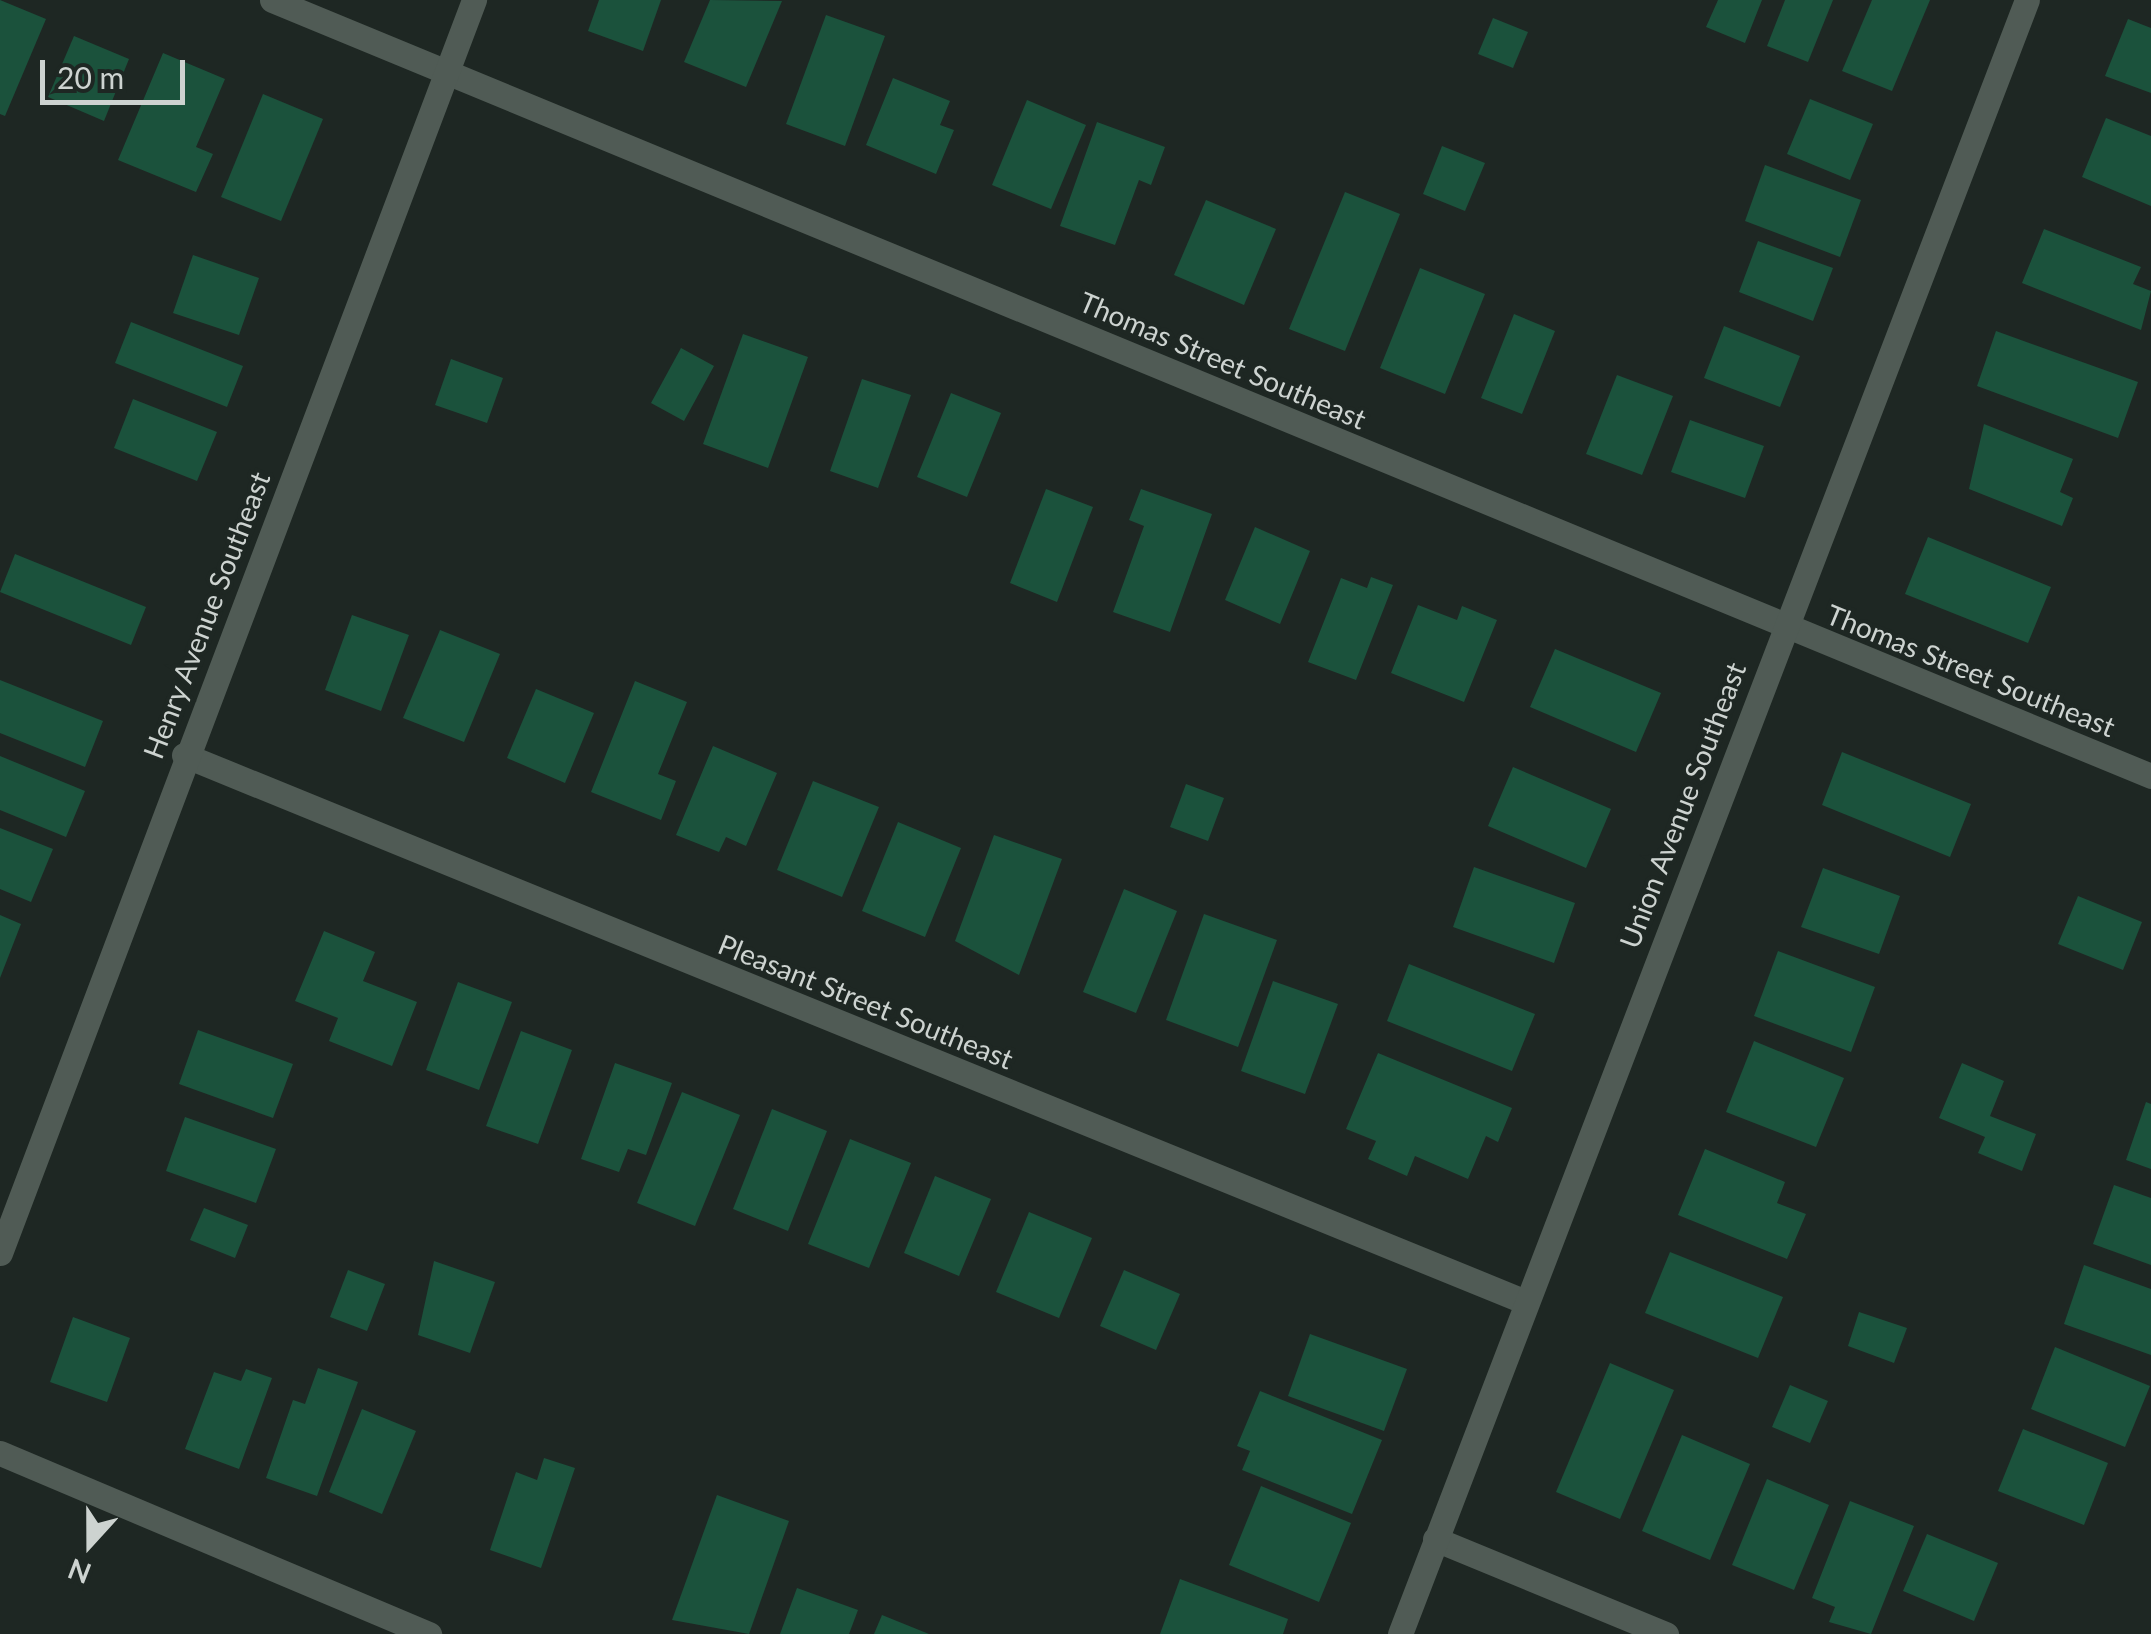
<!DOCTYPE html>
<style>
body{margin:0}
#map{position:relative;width:2151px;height:1634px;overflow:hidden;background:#1e2723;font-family:Lato,sans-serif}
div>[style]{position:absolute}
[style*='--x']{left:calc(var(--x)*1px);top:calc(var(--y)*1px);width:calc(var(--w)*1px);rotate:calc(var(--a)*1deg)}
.building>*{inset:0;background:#1b523c}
.street>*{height:25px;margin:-12.5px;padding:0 12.5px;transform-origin:12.5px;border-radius:12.5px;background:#505b55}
span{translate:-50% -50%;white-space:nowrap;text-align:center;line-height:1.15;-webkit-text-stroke:8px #1e2723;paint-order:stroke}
.street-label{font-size:28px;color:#cdd3d0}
.north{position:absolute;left:40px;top:1494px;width:100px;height:100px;-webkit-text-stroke:8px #1e2723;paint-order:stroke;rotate:201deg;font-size:28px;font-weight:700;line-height:40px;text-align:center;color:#cdd3d0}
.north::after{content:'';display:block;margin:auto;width:35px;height:45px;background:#cdd3d0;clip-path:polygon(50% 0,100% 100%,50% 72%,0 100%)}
.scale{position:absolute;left:40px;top:60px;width:145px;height:45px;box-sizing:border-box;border:5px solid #cdd3d0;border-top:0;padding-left:12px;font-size:30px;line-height:35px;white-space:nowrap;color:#cdd3d0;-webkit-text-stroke:8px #1e2723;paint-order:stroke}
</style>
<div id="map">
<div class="building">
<div style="clip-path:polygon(0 0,46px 19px,5px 116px,0 114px)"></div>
<div style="clip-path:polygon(599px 0,661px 0,643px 51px,588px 31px)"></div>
<div style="clip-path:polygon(710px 0,782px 1px,746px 87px,684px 62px)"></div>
<div style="clip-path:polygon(1718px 0,1762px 0,1745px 43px,1706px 27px)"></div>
<div style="clip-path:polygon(1785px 0,1833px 0,1808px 62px,1767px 46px)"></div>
<div style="clip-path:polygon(1872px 0,1930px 0,1892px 91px,1842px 71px)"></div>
<div style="clip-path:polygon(826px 15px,885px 36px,845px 146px,786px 124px)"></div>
<div style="clip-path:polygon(1493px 18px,1528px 32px,1513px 68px,1478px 54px)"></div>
<div style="clip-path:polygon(2128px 19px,2151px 28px,2151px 93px,2105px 76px)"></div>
<div style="clip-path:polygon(74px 36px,129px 59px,104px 121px,48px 97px)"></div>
<div style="clip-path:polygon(163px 53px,225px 79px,196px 147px,213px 154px,196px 192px,118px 160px)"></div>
<div style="clip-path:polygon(893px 78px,950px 101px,940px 125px,954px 130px,936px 174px,866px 145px)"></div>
<div style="clip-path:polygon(263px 94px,323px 119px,281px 221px,221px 197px)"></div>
<div style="clip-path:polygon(1810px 99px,1873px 124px,1850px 180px,1787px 154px)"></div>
<div style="clip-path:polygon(1027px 100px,1086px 125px,1051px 209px,992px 185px)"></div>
<div style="clip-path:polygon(2106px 118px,2151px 136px,2151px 206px,2082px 177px)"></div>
<div style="clip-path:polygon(1097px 122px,1165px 147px,1151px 185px,1139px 180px,1115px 245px,1060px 226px)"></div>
<div style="clip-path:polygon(1442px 146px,1485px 163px,1465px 211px,1423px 194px)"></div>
<div style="clip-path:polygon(1765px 165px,1861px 200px,1840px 257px,1745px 221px)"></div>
<div style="clip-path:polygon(1345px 192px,1400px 214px,1345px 351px,1289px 329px)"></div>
<div style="clip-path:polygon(1206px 200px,1276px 229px,1244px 305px,1174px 275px)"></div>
<div style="clip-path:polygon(2044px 229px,2141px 267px,2133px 284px,2151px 291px,2141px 330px,2022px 283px)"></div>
<div style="clip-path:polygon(1758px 241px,1833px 268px,1813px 321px,1739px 292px)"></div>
<div style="clip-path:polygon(193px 255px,259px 278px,239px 335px,173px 313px)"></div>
<div style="clip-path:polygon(1420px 268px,1485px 294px,1445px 394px,1380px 368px)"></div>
<div style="clip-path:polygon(1514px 314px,1555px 331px,1522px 414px,1481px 398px)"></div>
<div style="clip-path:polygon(131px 322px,243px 366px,227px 407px,115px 363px)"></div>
<div style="clip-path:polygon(1724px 326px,1800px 356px,1780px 407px,1704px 378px)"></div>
<div style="clip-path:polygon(1996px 331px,2138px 382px,2118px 438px,1977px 386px)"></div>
<div style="clip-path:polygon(743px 334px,808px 357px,768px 468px,703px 444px)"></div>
<div style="clip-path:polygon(681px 348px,714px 366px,684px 421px,651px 403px)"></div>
<div style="clip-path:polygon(451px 359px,503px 378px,487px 423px,435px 405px)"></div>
<div style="clip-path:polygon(1617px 375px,1673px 396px,1642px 475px,1586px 454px)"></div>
<div style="clip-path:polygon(862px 379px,911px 395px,878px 488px,830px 471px)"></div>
<div style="clip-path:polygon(951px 393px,1001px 413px,967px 497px,917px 477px)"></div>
<div style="clip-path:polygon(133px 399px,217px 432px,197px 481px,114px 448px)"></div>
<div style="clip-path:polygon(1690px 420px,1764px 446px,1745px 498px,1671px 472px)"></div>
<div style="clip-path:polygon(1984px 424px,2073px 459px,2060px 492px,2073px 498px,2062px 526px,1969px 489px)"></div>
<div style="clip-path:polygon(1046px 489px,1093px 507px,1057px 602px,1010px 583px)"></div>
<div style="clip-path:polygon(1141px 489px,1212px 514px,1170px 632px,1113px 612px,1144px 526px,1129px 520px)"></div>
<div style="clip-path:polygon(1255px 527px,1310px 551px,1280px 624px,1225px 600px)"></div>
<div style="clip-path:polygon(1928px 537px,2051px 587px,2028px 643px,1905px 594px)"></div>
<div style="clip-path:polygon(15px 554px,146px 607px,131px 645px,0 592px)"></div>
<div style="clip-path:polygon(1371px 577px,1393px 585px,1356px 680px,1308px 662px,1341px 578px,1367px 588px)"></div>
<div style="clip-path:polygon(1418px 605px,1457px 620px,1462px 606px,1497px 620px,1464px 702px,1391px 673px)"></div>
<div style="clip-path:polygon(352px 615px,409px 635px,381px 711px,325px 690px)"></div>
<div style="clip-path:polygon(440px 630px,500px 654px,464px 742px,403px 718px)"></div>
<div style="clip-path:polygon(1555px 649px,1661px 693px,1636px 752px,1530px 707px)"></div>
<div style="clip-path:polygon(0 680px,103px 721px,85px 767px,0 733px)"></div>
<div style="clip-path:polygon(635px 681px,687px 702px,658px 774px,676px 781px,661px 820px,591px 792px)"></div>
<div style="clip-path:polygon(536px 689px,594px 713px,565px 783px,507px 758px)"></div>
<div style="clip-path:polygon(713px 746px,777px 773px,746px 846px,726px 837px,719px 852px,676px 835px)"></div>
<div style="clip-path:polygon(1842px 752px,1971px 804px,1950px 857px,1822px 805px)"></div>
<div style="clip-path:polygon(0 756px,85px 791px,66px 837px,0 810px)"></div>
<div style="clip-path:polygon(1513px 767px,1611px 809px,1586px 868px,1488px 826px)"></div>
<div style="clip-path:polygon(813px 781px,879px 807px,842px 897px,777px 870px)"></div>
<div style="clip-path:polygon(1186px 784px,1224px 798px,1208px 841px,1170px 827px)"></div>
<div style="clip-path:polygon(898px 822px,961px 848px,925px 937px,862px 911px)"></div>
<div style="clip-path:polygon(0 828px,53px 849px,31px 902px,0 889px)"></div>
<div style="clip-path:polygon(994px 835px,1062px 859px,1019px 975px,955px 941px)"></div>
<div style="clip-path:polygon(1474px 867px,1575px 903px,1554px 963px,1453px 927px)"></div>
<div style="clip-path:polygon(1823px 868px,1900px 896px,1879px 954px,1801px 927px)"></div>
<div style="clip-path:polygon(1124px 889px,1177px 911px,1136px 1013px,1083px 992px)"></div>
<div style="clip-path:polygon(2078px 896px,2142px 922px,2123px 970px,2058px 944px)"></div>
<div style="clip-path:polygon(1204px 914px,1277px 940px,1238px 1047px,1166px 1020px)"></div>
<div style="clip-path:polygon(0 915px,21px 924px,0 978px)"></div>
<div style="clip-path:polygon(324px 931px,375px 952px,363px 981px,417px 1002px,392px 1066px,329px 1041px,338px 1018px,295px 1001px)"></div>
<div style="clip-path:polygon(1778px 951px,1875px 987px,1851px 1052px,1754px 1016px)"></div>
<div style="clip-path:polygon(1409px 964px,1535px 1014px,1512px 1071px,1387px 1021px)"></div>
<div style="clip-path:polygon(1273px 981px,1338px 1004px,1305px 1094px,1241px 1071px)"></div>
<div style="clip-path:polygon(458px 982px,512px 1002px,479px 1090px,426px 1070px)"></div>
<div style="clip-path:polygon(198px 1030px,293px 1064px,273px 1118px,179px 1084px)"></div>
<div style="clip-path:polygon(521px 1031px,572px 1050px,538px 1144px,486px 1126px)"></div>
<div style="clip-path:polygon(1754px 1041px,1844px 1078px,1816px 1147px,1726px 1112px)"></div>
<div style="clip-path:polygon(1378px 1053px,1512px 1108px,1498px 1142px,1486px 1136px,1468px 1179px,1415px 1156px,1407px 1176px,1368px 1159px,1376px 1141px,1346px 1129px)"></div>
<div style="clip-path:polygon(615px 1063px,672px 1083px,646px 1155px,628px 1149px,619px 1172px,581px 1159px)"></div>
<div style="clip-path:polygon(1962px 1063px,2004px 1081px,1990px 1116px,2036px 1134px,2022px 1171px,1978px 1153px,1985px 1137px,1939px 1118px)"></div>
<div style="clip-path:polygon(682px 1092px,740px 1115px,695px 1226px,637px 1203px)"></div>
<div style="clip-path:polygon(2146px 1102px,2151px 1104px,2151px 1169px,2126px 1160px)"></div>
<div style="clip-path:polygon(772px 1109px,827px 1131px,788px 1231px,733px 1209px)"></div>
<div style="clip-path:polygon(185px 1117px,276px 1149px,256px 1203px,166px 1171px)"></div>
<div style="clip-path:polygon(850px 1139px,911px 1163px,869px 1268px,808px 1244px)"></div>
<div style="clip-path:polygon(1705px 1149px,1785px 1182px,1777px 1203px,1806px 1214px,1787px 1259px,1678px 1215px)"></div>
<div style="clip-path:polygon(935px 1176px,991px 1199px,959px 1276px,904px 1253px)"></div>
<div style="clip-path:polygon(2114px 1185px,2151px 1198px,2151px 1265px,2093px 1244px)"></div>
<div style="clip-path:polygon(204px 1208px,248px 1225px,235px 1258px,190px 1240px)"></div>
<div style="clip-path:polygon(1029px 1212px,1092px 1238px,1059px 1318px,996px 1292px)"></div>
<div style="clip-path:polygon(1670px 1252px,1783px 1297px,1758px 1358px,1645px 1313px)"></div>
<div style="clip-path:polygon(434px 1261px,495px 1282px,470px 1353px,418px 1335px)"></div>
<div style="clip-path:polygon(2084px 1265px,2151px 1289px,2151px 1355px,2064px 1324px)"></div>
<div style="clip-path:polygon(348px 1270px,385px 1284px,367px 1331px,330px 1317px)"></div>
<div style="clip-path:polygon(1124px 1270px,1180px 1294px,1156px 1350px,1100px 1326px)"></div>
<div style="clip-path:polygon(1859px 1312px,1907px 1328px,1894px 1363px,1848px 1346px)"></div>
<div style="clip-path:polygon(73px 1317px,130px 1338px,107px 1402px,50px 1382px)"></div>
<div style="clip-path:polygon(1310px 1334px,1407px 1369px,1384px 1431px,1288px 1396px)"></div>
<div style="clip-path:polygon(2055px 1347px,2150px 1386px,2125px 1447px,2031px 1409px)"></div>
<div style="clip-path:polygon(1610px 1363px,1674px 1390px,1620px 1519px,1556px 1492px)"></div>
<div style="clip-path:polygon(318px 1368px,358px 1382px,317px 1496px,266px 1478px,293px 1400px,305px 1404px)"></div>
<div style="clip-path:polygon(246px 1369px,272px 1378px,239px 1469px,185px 1449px,214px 1372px,241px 1381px)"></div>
<div style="clip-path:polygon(1790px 1385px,1828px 1401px,1810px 1443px,1772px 1427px)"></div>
<div style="clip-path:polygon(1260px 1391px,1382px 1440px,1352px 1514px,1242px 1470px,1250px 1451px,1237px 1446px)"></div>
<div style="clip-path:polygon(362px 1409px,416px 1431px,382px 1514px,329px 1492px)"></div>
<div style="clip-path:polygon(2023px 1429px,2108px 1463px,2084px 1525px,1998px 1491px)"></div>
<div style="clip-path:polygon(1682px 1435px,1750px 1464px,1710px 1560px,1642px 1531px)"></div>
<div style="clip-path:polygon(544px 1458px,575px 1468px,541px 1568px,490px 1550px,516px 1472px,537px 1480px)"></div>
<div style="clip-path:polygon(1767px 1479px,1829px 1505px,1794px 1590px,1732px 1565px)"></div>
<div style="clip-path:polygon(1261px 1486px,1351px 1523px,1319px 1602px,1229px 1565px)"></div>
<div style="clip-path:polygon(717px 1495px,789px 1521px,749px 1634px,672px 1620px)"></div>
<div style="clip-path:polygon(1850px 1501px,1914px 1526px,1871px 1634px,1829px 1622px,1835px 1607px,1812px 1598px)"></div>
<div style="clip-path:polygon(1927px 1534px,1998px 1563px,1974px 1621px,1903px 1591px)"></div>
<div style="clip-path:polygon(1180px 1579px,1288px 1619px,1283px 1634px,1160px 1634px)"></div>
<div style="clip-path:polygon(797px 1588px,858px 1610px,849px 1634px,780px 1634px)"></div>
<div style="clip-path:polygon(882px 1615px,929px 1634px,874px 1634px)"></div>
</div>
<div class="street">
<div style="--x:272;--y:0;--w:2033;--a:22.44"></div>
<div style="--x:184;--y:755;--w:1449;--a:22.18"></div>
<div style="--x:0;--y:1253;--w:1340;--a:-69.28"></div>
<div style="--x:0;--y:1453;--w:466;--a:22.9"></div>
<div style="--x:1435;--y:1539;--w:250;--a:22.4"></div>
<div style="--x:1400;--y:1634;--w:1750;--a:-69.01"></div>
</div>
<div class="street-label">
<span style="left:1223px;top:360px;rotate:23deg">Thomas Street Southeast</span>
<span style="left:206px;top:615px;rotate:-69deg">Henry Avenue Southeast</span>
<span style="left:1971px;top:670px;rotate:22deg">Thomas Street Southeast</span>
<span style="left:1682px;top:805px;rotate:-69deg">Union Avenue Southeast</span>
<span style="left:866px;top:1001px;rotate:22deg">Pleasant Street Southeast</span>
</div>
<div class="north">N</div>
<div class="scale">20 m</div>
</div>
